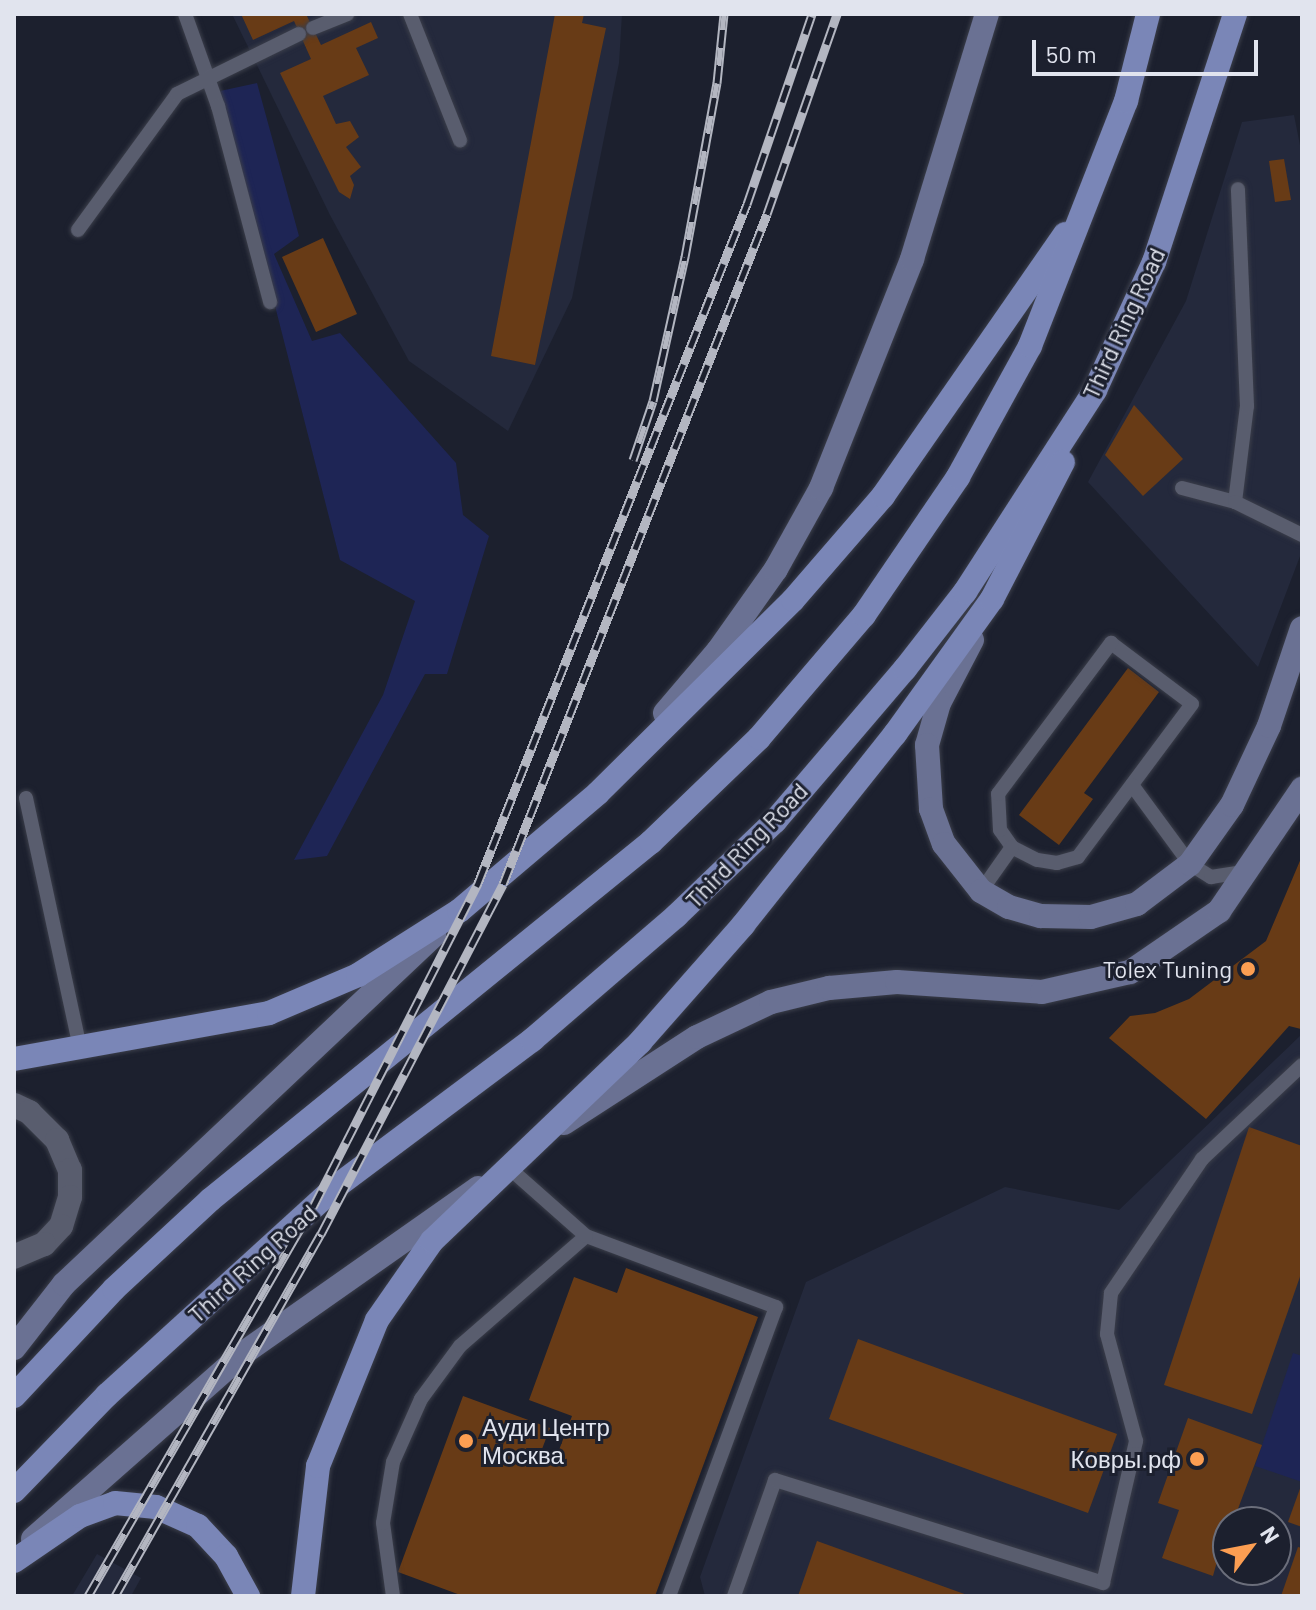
<!DOCTYPE html>
<meta charset="utf-8">
<style>
body{margin:0}
#map{position:relative;width:1316px;height:1610px;overflow:hidden;background:#1c202e;font-family:Barlow,sans-serif}
div>[style]{position:absolute}
[style*='--x']{left:calc(var(--x)*1px);top:calc(var(--y)*1px);width:calc(var(--w)*1px);rotate:calc(var(--a)*1deg)}
.built>*{inset:0;background:#24293c}
.green>*{inset:0;background:#1e2555}
.building>*{inset:0;background:#683b16}
.roads{filter:drop-shadow(0 0 2px #3b3e4a) drop-shadow(0 0 2px #3b3e4a)}
.lane>*{height:14px;margin:-7px;padding:0 7px;transform-origin:7px;border-radius:7px;background:#595d6e}
.street>*{height:24px;margin:-12px;padding:0 12px;transform-origin:12px;border-radius:12px;background:#595d6e}
.secondary>*{height:24px;margin:-12px;padding:0 12px;transform-origin:12px;border-radius:12px;background:#6a7193}
.primary>*{height:24px;margin:-12px;padding:0 12px;transform-origin:12px;border-radius:12px;background:#7a86b7}
.rail>*{height:9px;margin-top:-4.5px;transform-origin:0;background:repeating-linear-gradient(90deg,#1c202e 0 18px,#b3b6c1 0 36px);box-sizing:border-box;border-block:2px solid #b3b6c1}
.dots>*{width:22px;height:22px;translate:-50% -50%;box-sizing:border-box;border:4px solid #1c202e;border-radius:50%}
span{translate:-50% -50%;white-space:nowrap;text-align:center;line-height:1.15;-webkit-text-stroke:6px #1c202e;paint-order:stroke}
.street-label{font-size:24px;color:#e1e4ee}
.poi-label{font-size:24px;color:#e1e4ee}
.right{translate:-100% -50%;text-align:right}
.left{translate:0 -50%;text-align:left}
.frame{position:absolute;inset:0;border:16px solid #e1e4ee;pointer-events:none}
.north{position:absolute;left:1212px;top:1506px;width:80px;height:80px;box-sizing:border-box;background:#1c202e;border:2px solid #6b6e7b;border-radius:50%;rotate:58deg;font-size:22px;font-weight:700;line-height:32px;text-align:center;color:#e1e4ee}
.north::after{content:'';display:block;margin:auto;width:28px;height:36px;background:#fc9e52;clip-path:polygon(50% 0,100% 100%,50% 72%,0 100%)}
.scale{position:absolute;left:1032px;top:40px;width:226px;height:36px;box-sizing:border-box;border:4px solid #e1e4ee;border-top:0;padding-left:10px;font-size:24px;line-height:28px;white-space:nowrap;color:#e1e4ee;-webkit-text-stroke:6px #1c202e;paint-order:stroke}
</style>
<div id="map">
<div class="built">
<div style="clip-path:polygon(232px 14px,622px 14px,619px 63px,572px 298px,508px 431px,409px 361px,330px 215px)"></div>
<div style="clip-path:polygon(1294px 115px,1302px 155px,1302px 551px,1258px 667px,1088px 482px,1186px 301px,1242px 122px)"></div>
<div style="clip-path:polygon(evenodd,1302px 1034px,1302px 1596px,705px 1596px,700px 1577px,806px 1282px,1005px 1187px,1119px 1210px,1302px 1034px,1228px 1522px,1276px 1522px,1276px 1570px,1228px 1570px,1228px 1522px)"></div>
<div style="clip-path:polygon(97px 1554px,141px 1578px,131px 1596px,72px 1596px)"></div>
</div>
<div class="green">
<div style="clip-path:polygon(257px 83px,299px 236px,274px 254px,312px 341px,340px 333px,456px 463px,463px 515px,489px 536px,447px 674px,425px 674px,327px 856px,294px 860px,383px 695px,415px 601px,340px 560px,220px 91px)"></div>
<div style="clip-path:polygon(1293px 1353px,1302px 1356px,1302px 1482px,1255px 1466px)"></div>
</div>
<div class="building">
<div style="clip-path:polygon(241px 14px,306px 14px,321px 45px,371px 22px,378px 38px,356px 48px,369px 75px,323px 96px,336px 124px,350px 121px,359px 137px,346px 147px,361px 167px,350px 176px,354px 185px,350px 199px,339px 192px,280px 73px,311px 59px,294px 21px,253px 40px)"></div>
<div style="clip-path:polygon(555px 14px,584px 14px,582px 23px,606px 28px,535px 365px,491px 356px)"></div>
<div style="clip-path:polygon(1284px 159px,1291px 200px,1275px 202px,1269px 161px)"></div>
<div style="clip-path:polygon(323px 238px,357px 314px,316px 332px,282px 257px)"></div>
<div style="clip-path:polygon(1134px 405px,1183px 459px,1143px 496px,1105px 455px)"></div>
<div style="clip-path:polygon(1128px 668px,1159px 692px,1084px 793px,1093px 799px,1059px 845px,1019px 815px)"></div>
<div style="clip-path:polygon(1302px 856px,1301px 1029px,1289px 1026px,1206px 1119px,1109px 1038px,1130px 1016px,1155px 1013px,1189px 999px,1266px 941px)"></div>
<div style="clip-path:polygon(1249px 1127px,1302px 1146px,1302px 1271px,1252px 1414px,1164px 1385px)"></div>
<div style="clip-path:polygon(626px 1268px,758px 1317px,655px 1596px,463px 1596px,398px 1572px,463px 1396px,550px 1428px,539px 1457px,554px 1463px,572px 1416px,529px 1400px,574px 1277px,617px 1293px)"></div>
<div style="clip-path:polygon(858px 1339px,1117px 1434px,1088px 1513px,829px 1419px)"></div>
<div style="clip-path:polygon(1188px 1418px,1262px 1445px,1233px 1522px,1228px 1522px,1213px 1576px,1162px 1558px,1179px 1510px,1158px 1503px)"></div>
<div style="clip-path:polygon(1302px 1483px,1302px 1527px,1288px 1522px)"></div>
<div style="clip-path:polygon(817px 1541px,970px 1596px,798px 1596px)"></div>
<div style="clip-path:polygon(1298px 1547px,1302px 1548px,1302px 1596px,1281px 1596px)"></div>
</div>
<div class="roads">
<div class="lane">
<div style="--x:185;--y:14;--w:98;--a:70.3"></div>
<div style="--x:218;--y:106;--w:203;--a:75.1"></div>
<div style="--x:410;--y:14;--w:136;--a:68.4"></div>
<div style="--x:313;--y:28;--w:37;--a:-22"></div>
<div style="--x:78;--y:230;--w:168;--a:-53.9"></div>
<div style="--x:177;--y:94;--w:136;--a:-26.2"></div>
<div style="--x:1182;--y:488;--w:55;--a:14.8"></div>
<div style="--x:1235;--y:502;--w:97;--a:-82.9"></div>
<div style="--x:1247;--y:406;--w:217;--a:-92.4"></div>
<div style="--x:1235;--y:502;--w:75;--a:26.2"></div>
<div style="--x:1111;--y:643;--w:101;--a:37"></div>
<div style="--x:1192;--y:704;--w:191;--a:126.7"></div>
<div style="--x:1078;--y:857;--w:22;--a:164"></div>
<div style="--x:1057;--y:863;--w:20;--a:-171"></div>
<div style="--x:1037;--y:860;--w:28;--a:-153"></div>
<div style="--x:1012;--y:847;--w:21;--a:-125"></div>
<div style="--x:1000;--y:830;--w:36;--a:-93"></div>
<div style="--x:998;--y:794;--w:189;--a:-53.2"></div>
<div style="--x:1132;--y:785;--w:98;--a:53.7"></div>
<div style="--x:1190;--y:864;--w:25;--a:32"></div>
<div style="--x:1211;--y:877;--w:36;--a:-9"></div>
<div style="--x:26;--y:798;--w:255;--a:77.8"></div>
<div style="--x:981;--y:891;--w:54;--a:-54.8"></div>
<div style="--x:586;--y:1236;--w:203;--a:20.5"></div>
<div style="--x:776;--y:1307;--w:308;--a:110.3"></div>
<div style="--x:393;--y:1596;--w:74;--a:-97.8"></div>
<div style="--x:383;--y:1523;--w:62;--a:-80.7"></div>
<div style="--x:393;--y:1462;--w:69;--a:-66"></div>
<div style="--x:421;--y:1399;--w:66;--a:-53.7"></div>
<div style="--x:460;--y:1346;--w:167;--a:-41.1"></div>
<div style="--x:586;--y:1236;--w:106;--a:-138.5"></div>
<div style="--x:734;--y:1596;--w:123;--a:-70.5"></div>
<div style="--x:775;--y:1480;--w:344;--a:17.4"></div>
<div style="--x:1103;--y:1583;--w:146;--a:-76.9"></div>
<div style="--x:1136;--y:1441;--w:111;--a:-105.2"></div>
<div style="--x:1107;--y:1334;--w:41;--a:-84.4"></div>
<div style="--x:1111;--y:1293;--w:162;--a:-55.8"></div>
<div style="--x:1202;--y:1159;--w:137;--a:-43.2"></div>
</div>
<div class="street">
<div style="--x:14;--y:1105;--w:17;--a:25"></div>
<div style="--x:29;--y:1112;--w:40;--a:45"></div>
<div style="--x:57;--y:1140;--w:33;--a:67"></div>
<div style="--x:70;--y:1170;--w:27;--a:90"></div>
<div style="--x:70;--y:1197;--w:30;--a:107"></div>
<div style="--x:61;--y:1226;--w:25;--a:133"></div>
<div style="--x:44;--y:1244;--w:33;--a:157"></div>
</div>
<div class="secondary">
<div style="--x:972;--y:640;--w:71;--a:117.6"></div>
<div style="--x:939;--y:703;--w:44;--a:105.9"></div>
<div style="--x:927;--y:745;--w:64;--a:86.4"></div>
<div style="--x:931;--y:809;--w:37;--a:70"></div>
<div style="--x:944;--y:844;--w:60;--a:51.8"></div>
<div style="--x:981;--y:891;--w:32;--a:30"></div>
<div style="--x:1009;--y:907;--w:33;--a:16"></div>
<div style="--x:1041;--y:916;--w:50;--a:1.1"></div>
<div style="--x:1091;--y:917;--w:48;--a:-15.8"></div>
<div style="--x:1137;--y:904;--w:66;--a:-37"></div>
<div style="--x:1190;--y:864;--w:72;--a:-54.6"></div>
<div style="--x:1232;--y:805;--w:87;--a:-64.9"></div>
<div style="--x:1269;--y:726;--w:103;--a:-71.4"></div>
<div style="--x:665;--y:713;--w:82;--a:-49.5"></div>
<div style="--x:718;--y:651;--w:100;--a:-54.7"></div>
<div style="--x:776;--y:569;--w:93;--a:-60.9"></div>
<div style="--x:821;--y:488;--w:246;--a:-68.3"></div>
<div style="--x:912;--y:259;--w:256;--a:-73"></div>
<div style="--x:564;--y:1123;--w:158;--a:-32.9"></div>
<div style="--x:697;--y:1037;--w:82;--a:-25.3"></div>
<div style="--x:771;--y:1002;--w:60;--a:-13.6"></div>
<div style="--x:829;--y:988;--w:68;--a:-5"></div>
<div style="--x:897;--y:982;--w:145;--a:3.9"></div>
<div style="--x:1042;--y:992;--w:90;--a:-12.8"></div>
<div style="--x:1130;--y:972;--w:108;--a:-34.4"></div>
<div style="--x:1219;--y:911;--w:148;--a:-55.8"></div>
<div style="--x:14;--y:1348;--w:81;--a:-52"></div>
<div style="--x:64;--y:1284;--w:509;--a:-43.33"></div>
<div style="--x:33;--y:1539;--w:283;--a:-41.4"></div>
<div style="--x:245;--y:1352;--w:285;--a:-35.1"></div>
</div>
<div class="primary">
<div style="--x:14;--y:1059;--w:259;--a:-10.2"></div>
<div style="--x:269;--y:1013;--w:97;--a:-23.1"></div>
<div style="--x:358;--y:975;--w:120;--a:-32.4"></div>
<div style="--x:459;--y:911;--w:182;--a:-40.3"></div>
<div style="--x:598;--y:793;--w:274;--a:-44.7"></div>
<div style="--x:793;--y:600;--w:138;--a:-49.1"></div>
<div style="--x:883;--y:496;--w:319;--a:-55.2"></div>
<div style="--x:14;--y:1396;--w:146;--a:-46.9"></div>
<div style="--x:114;--y:1289;--w:131;--a:-42.8"></div>
<div style="--x:210;--y:1200;--w:568;--a:-39.07"></div>
<div style="--x:651;--y:842;--w:150;--a:-43.9"></div>
<div style="--x:759;--y:738;--w:162;--a:-49.5"></div>
<div style="--x:864;--y:615;--w:167;--a:-55.7"></div>
<div style="--x:958;--y:477;--w:149;--a:-61.2"></div>
<div style="--x:1030;--y:346;--w:263;--a:-68.6"></div>
<div style="--x:1126;--y:101;--w:90;--a:-75.8"></div>
<div style="--x:14;--y:1491;--w:134;--a:-45.9"></div>
<div style="--x:107;--y:1395;--w:306;--a:-42.3"></div>
<div style="--x:333;--y:1189;--w:249;--a:-36.8"></div>
<div style="--x:532;--y:1040;--w:190;--a:-40.7"></div>
<div style="--x:676;--y:916;--w:137;--a:-43.8"></div>
<div style="--x:775;--y:821;--w:200;--a:-49.5"></div>
<div style="--x:905;--y:669;--w:98;--a:-52.1"></div>
<div style="--x:965;--y:592;--w:240;--a:-57.2"></div>
<div style="--x:1095;--y:390;--w:141;--a:-65.3"></div>
<div style="--x:1154;--y:262;--w:261;--a:-71.9"></div>
<div style="--x:14;--y:1561;--w:80;--a:-34.3"></div>
<div style="--x:80;--y:1516;--w:37;--a:-20"></div>
<div style="--x:115;--y:1503;--w:41;--a:5.6"></div>
<div style="--x:156;--y:1507;--w:46;--a:24.3"></div>
<div style="--x:198;--y:1526;--w:41;--a:47"></div>
<div style="--x:226;--y:1556;--w:46;--a:61.2"></div>
<div style="--x:303;--y:1596;--w:131;--a:-83.4"></div>
<div style="--x:318;--y:1466;--w:157;--a:-68"></div>
<div style="--x:377;--y:1320;--w:96;--a:-55.2"></div>
<div style="--x:432;--y:1241;--w:288;--a:-43.7"></div>
<div style="--x:640;--y:1042;--w:156;--a:-48.6"></div>
<div style="--x:743;--y:925;--w:244;--a:-51.5"></div>
<div style="--x:895;--y:734;--w:166;--a:-54.3"></div>
<div style="--x:992;--y:599;--w:154;--a:-62.6"></div>
</div>
</div>
<div class="rail">
<div style="--x:633;--y:460;--w:62;--a:-71.3"></div>
<div style="--x:653;--y:401;--w:148;--a:-77.5"></div>
<div style="--x:685;--y:257;--w:177;--a:-79.6"></div>
<div style="--x:717;--y:83;--w:69;--a:-84.2"></div>
<div style="--x:88;--y:1596;--w:449;--a:-60"></div>
<div style="--x:313;--y:1207;--w:364;--a:-63"></div>
<div style="--x:478;--y:883;--w:730;--a:-68.39"></div>
<div style="--x:747;--y:204;--w:201;--a:-71.1"></div>
<div style="--x:115;--y:1596;--w:417;--a:-60.4"></div>
<div style="--x:321;--y:1234;--w:394;--a:-62.5"></div>
<div style="--x:503;--y:884;--w:720;--a:-68.49"></div>
<div style="--x:767;--y:214;--w:212;--a:-70.7"></div>
</div>
<div class="dots">
<div style="left:1248px;top:969px;background:#fc9e52"></div>
<div style="left:466px;top:1441px;background:#fc9e52"></div>
<div style="left:1197px;top:1459px;background:#fc9e52"></div>
</div>
<div class="street-label">
<span style="left:1123px;top:323px;rotate:-65deg">Third Ring Road</span>
<span style="left:746px;top:845px;rotate:-46deg">Third Ring Road</span>
<span style="left:252px;top:1263px;rotate:-42deg">Third Ring Road</span>
</div>
<div class="poi-label">
<span class="right" style="left:1232px;top:969px">Tolex Tuning</span>
<span class="left" style="left:482px;top:1441px">Ауди Центр<br>Москва</span>
<span class="right" style="left:1181px;top:1459px">Ковры.рф</span>
</div>
<div class="frame"></div>
<div class="north">N</div>
<div class="scale">50 m</div>
</div>
